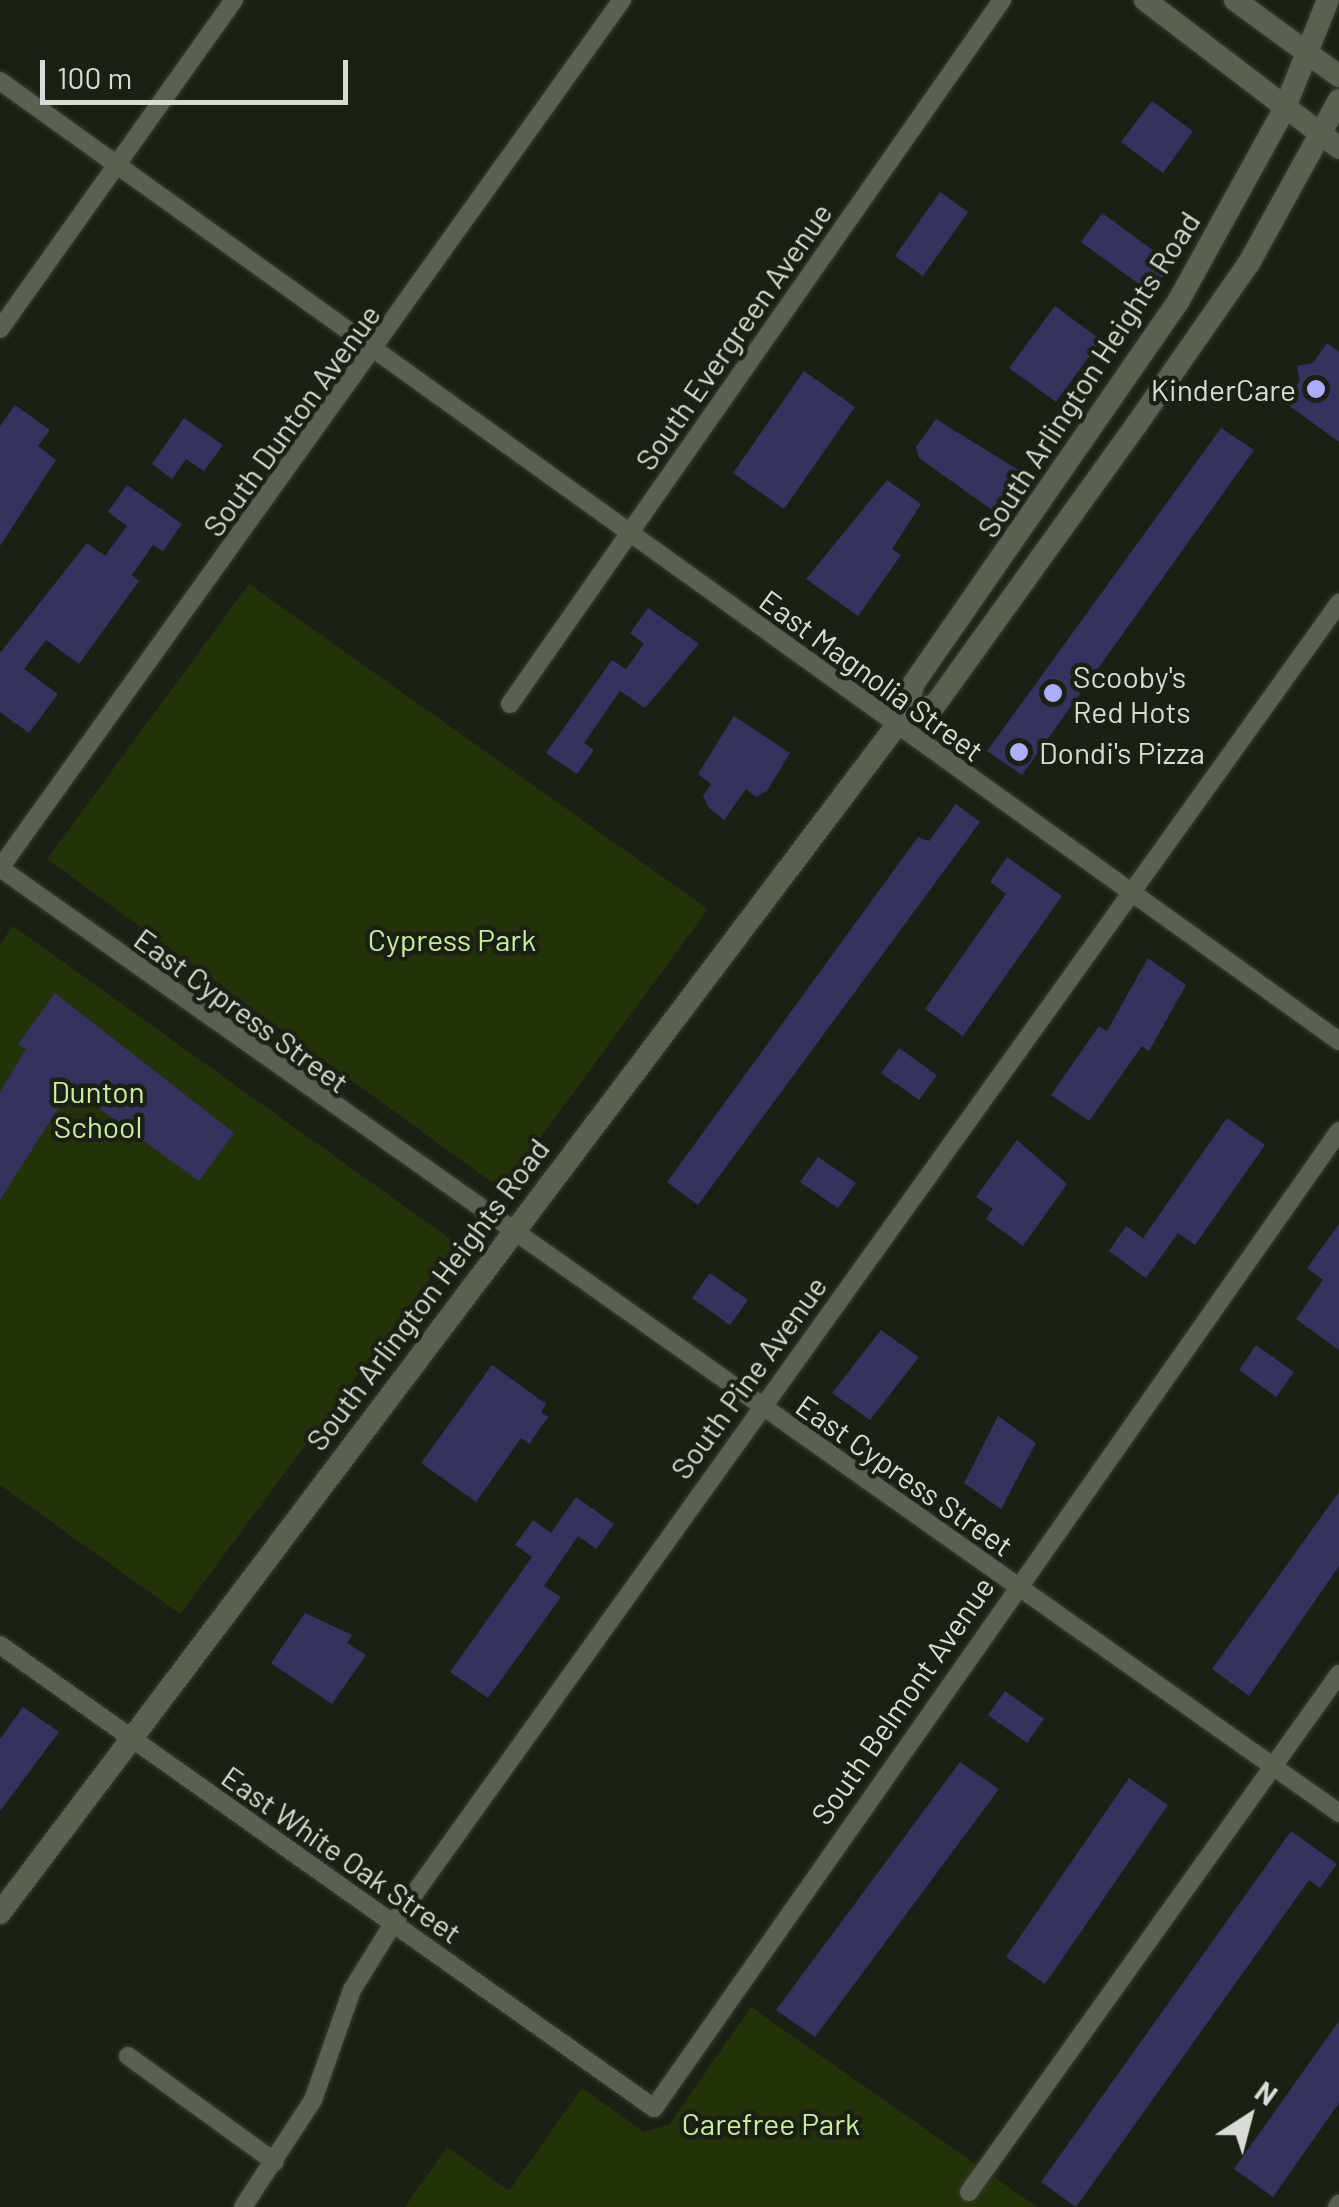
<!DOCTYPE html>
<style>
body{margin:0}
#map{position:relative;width:1339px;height:2207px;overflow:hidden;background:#1b2014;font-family:Barlow,sans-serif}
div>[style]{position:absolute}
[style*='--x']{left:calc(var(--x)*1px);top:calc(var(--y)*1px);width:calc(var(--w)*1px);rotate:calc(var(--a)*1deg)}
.green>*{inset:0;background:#24320a}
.building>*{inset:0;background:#34325e}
.roads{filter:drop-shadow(0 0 2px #393c34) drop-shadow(0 0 2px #393c34)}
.street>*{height:18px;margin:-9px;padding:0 9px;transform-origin:9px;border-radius:9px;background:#5a6152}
.secondary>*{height:22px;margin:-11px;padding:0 11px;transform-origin:11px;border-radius:11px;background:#5a6152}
.dots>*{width:28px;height:28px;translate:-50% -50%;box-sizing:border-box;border:5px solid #1b2014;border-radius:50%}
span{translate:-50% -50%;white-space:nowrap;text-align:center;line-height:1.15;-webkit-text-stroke:9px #1b2014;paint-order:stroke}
.street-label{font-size:30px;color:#d9dcd4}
.poi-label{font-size:30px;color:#d9dcd4}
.right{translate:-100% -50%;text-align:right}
.left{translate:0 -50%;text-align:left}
.park-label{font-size:30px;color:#cbec9f}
.north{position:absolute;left:1199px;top:2067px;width:100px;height:100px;-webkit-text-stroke:8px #1b2014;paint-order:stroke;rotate:36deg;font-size:28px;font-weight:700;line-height:40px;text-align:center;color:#d9dcd4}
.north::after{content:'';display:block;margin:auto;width:35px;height:45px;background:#d9dcd4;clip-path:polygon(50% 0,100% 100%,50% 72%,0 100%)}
.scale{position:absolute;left:40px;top:60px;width:308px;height:45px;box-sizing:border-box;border:5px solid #d9dcd4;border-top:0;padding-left:12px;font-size:30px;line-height:35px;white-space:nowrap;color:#d9dcd4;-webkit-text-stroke:8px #1b2014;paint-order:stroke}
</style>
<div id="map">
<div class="green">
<div style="clip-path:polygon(249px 584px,708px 909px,508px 1182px,497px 1186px,47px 859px)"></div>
<div style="clip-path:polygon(13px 926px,456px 1243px,180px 1614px,0 1485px,0 944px)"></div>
<div style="clip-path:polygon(751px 2007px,1037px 2207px,405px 2207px,447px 2147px,509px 2191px,582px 2088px,644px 2132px,669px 2125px)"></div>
</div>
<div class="building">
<div style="clip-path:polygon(1152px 101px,1193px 131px,1163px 173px,1121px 142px)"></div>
<div style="clip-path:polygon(940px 192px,968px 212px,923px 276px,895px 256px)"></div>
<div style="clip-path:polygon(1102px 213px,1172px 264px,1151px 293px,1081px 242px)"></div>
<div style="clip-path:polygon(1055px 306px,1101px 340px,1056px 402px,1009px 368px)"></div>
<div style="clip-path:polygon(1327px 343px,1339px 352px,1339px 442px,1284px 402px,1300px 381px,1297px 366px,1313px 363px)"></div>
<div style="clip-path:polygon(804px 371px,855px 407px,784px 509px,733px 473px)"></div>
<div style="clip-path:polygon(15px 405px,50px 430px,38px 446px,56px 460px,0 546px,0 426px)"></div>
<div style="clip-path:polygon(184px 418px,223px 445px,204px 471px,186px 459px,172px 479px,152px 464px)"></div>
<div style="clip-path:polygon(936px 419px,1020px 471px,992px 510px,919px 458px,916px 447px)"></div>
<div style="clip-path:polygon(1221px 428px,1254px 450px,1022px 775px,987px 751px)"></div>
<div style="clip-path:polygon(887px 480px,921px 504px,892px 549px,901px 555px,858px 616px,806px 579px)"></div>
<div style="clip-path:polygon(127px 485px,182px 524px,163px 551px,153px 545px,132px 575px,139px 581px,79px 664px,46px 640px,24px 669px,58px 694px,29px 733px,0 712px,0 653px,87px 543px,105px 556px,127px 526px,108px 512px)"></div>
<div style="clip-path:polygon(648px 608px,699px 644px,645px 708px,620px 691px,584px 743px,594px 750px,577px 774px,546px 753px,612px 660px,626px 669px,644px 644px,630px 633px)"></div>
<div style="clip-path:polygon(734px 716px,790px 753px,767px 791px,756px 797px,746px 789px,724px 820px,709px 808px,703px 796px,711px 784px,698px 774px)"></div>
<div style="clip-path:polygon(956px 804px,980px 822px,698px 1205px,667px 1182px,918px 837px,929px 841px)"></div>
<div style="clip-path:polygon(1007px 857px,1062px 896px,963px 1036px,925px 1009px,1006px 894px,990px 882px)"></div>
<div style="clip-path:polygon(1148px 958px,1186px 985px,1149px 1051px,1142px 1046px,1089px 1121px,1051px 1095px,1099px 1026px,1107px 1031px)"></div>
<div style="clip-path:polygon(55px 993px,234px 1133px,199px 1181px,71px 1088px,0 1200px,0 1092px,26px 1049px,18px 1044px)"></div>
<div style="clip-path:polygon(899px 1048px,937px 1075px,919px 1100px,881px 1073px)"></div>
<div style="clip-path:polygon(1227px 1118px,1265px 1145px,1195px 1245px,1178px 1233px,1146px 1278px,1109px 1251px,1126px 1226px,1143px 1238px)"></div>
<div style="clip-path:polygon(1017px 1140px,1067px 1184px,1023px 1246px,986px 1219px,993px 1209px,976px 1197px)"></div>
<div style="clip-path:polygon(818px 1157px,856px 1183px,838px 1208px,800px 1182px)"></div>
<div style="clip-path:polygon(1339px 1224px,1339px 1350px,1296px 1319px,1323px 1280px,1307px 1268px)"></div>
<div style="clip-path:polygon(710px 1273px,748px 1300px,730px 1325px,692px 1298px)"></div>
<div style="clip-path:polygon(881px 1330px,919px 1357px,870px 1420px,832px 1393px)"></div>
<div style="clip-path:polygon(1256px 1345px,1294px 1372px,1276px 1397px,1239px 1370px)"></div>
<div style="clip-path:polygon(492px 1365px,546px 1404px,541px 1412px,548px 1417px,529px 1444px,521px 1438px,476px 1502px,421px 1463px)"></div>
<div style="clip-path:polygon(998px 1416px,1036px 1443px,1001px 1509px,964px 1483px)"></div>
<div style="clip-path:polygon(1339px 1492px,1339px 1566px,1249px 1696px,1212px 1669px)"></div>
<div style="clip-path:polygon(576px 1497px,614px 1524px,596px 1549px,578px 1536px,544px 1586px,561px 1597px,488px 1698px,450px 1672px,532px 1557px,515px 1545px,533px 1520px,551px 1533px)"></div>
<div style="clip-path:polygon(305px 1613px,352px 1635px,347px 1643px,366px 1655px,332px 1704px,271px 1663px)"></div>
<div style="clip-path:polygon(1005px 1691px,1044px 1719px,1027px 1743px,988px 1715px)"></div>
<div style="clip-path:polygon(23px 1707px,59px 1732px,0 1811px,0 1739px)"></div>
<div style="clip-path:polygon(960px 1762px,999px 1789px,815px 2037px,776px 2010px)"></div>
<div style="clip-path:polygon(1129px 1778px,1168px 1805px,1045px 1984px,1006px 1957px)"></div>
<div style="clip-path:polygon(1291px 1831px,1337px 1864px,1320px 1888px,1309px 1880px,1076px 2207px,1041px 2182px)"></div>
<div style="clip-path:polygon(1339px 2021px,1339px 2103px,1273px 2197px,1234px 2169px)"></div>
</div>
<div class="roads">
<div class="street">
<div style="--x:0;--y:81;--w:1648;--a:35.64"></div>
<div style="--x:0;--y:329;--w:404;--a:-54.6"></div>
<div style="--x:510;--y:704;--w:859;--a:-55.05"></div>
<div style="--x:0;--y:868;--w:1639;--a:35.21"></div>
<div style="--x:0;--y:868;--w:1068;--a:-54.38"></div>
<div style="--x:0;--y:1645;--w:801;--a:35.3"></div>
<div style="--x:654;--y:2108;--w:1193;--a:-54.96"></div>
<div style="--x:128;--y:2056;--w:181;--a:35.8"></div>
<div style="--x:969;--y:2192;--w:637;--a:-54.46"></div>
<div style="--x:243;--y:2207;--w:128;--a:-56.8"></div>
<div style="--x:313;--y:2100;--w:117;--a:-70.5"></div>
<div style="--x:352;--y:1990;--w:80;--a:-58.3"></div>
<div style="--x:394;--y:1922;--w:1623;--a:-54.38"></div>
<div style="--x:1337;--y:2207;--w:4;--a:-56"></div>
</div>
<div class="secondary">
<div style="--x:1145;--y:0;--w:244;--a:37.3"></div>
<div style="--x:1235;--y:0;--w:129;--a:36.2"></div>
<div style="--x:905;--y:714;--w:31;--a:-17"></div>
<div style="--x:935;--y:705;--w:346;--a:-54.3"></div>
<div style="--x:1137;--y:424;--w:196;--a:-55.2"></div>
<div style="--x:1249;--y:263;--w:186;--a:-61.1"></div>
<div style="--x:0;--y:1913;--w:1502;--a:-52.95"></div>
<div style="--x:905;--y:714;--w:32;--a:-74"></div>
<div style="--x:914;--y:683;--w:466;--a:-55.3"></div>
<div style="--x:1179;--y:300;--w:217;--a:-61.1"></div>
<div style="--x:1284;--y:110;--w:118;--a:-68.2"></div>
</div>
</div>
<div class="dots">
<div style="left:1316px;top:389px;background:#adaefb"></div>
<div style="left:1053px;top:693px;background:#adaefb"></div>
<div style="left:1019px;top:752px;background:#adaefb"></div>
</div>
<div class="street-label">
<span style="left:733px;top:336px;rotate:-55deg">South Evergreen Avenue</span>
<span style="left:1088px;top:374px;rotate:-57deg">South Arlington Heights Road</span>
<span style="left:291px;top:420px;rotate:-54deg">South Dunton Avenue</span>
<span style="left:872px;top:675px;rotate:36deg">East Magnolia Street</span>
<span style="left:242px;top:1010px;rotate:36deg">East Cypress Street</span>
<span style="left:427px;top:1294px;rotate:-53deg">South Arlington Heights Road</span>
<span style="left:748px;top:1377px;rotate:-54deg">South Pine Avenue</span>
<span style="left:905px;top:1475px;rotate:35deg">East Cypress Street</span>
<span style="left:902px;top:1700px;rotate:-55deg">South Belmont Avenue</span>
<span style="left:342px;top:1854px;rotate:35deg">East White Oak Street</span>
</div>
<div class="poi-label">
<span class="right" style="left:1296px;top:389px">KinderCare</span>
<span class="left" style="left:1073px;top:693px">Scooby's<br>Red Hots</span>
<span class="left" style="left:1039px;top:752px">Dondi's Pizza</span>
</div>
<div class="park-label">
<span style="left:452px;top:939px">Cypress Park</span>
<span style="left:98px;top:1108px">Dunton<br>School</span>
<span style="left:771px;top:2123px">Carefree Park</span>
</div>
<div class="north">N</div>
<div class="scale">100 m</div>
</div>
